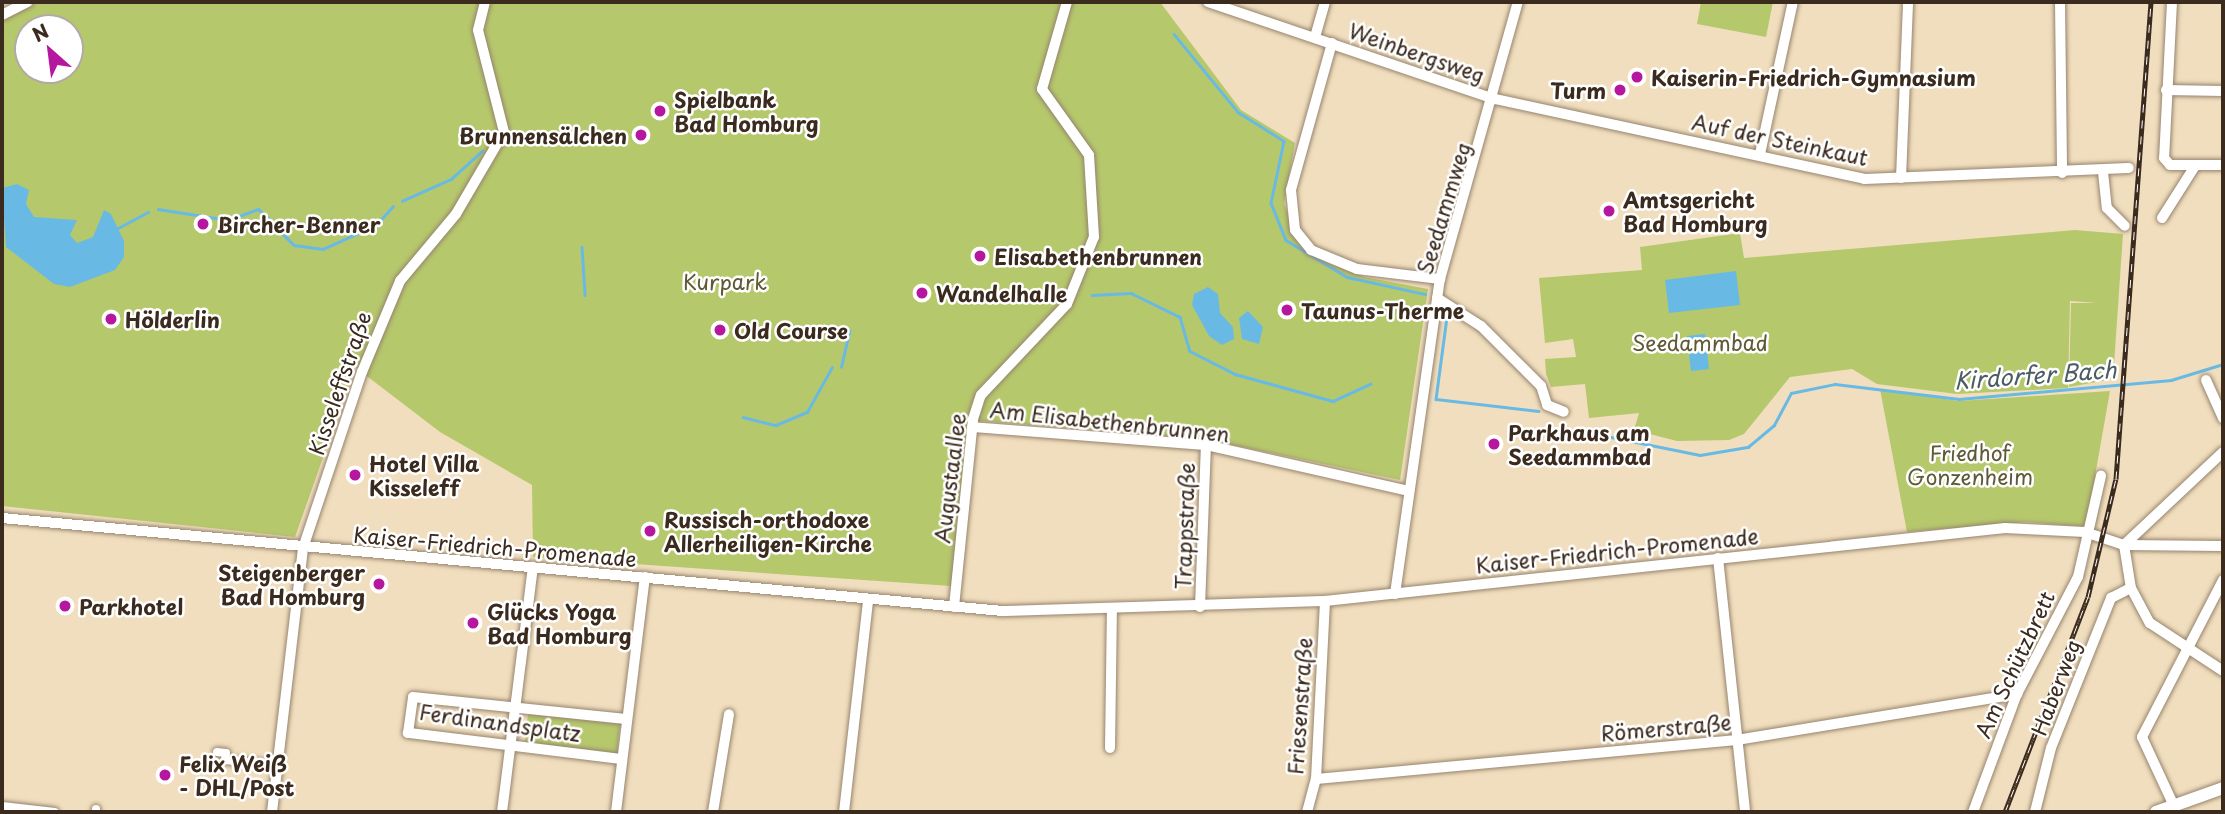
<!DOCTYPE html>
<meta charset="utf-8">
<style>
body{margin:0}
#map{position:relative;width:2225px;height:814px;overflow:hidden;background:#f1debe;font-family:"Playpen Sans",sans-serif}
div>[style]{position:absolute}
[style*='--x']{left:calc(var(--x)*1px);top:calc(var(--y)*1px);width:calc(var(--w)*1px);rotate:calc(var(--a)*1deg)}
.green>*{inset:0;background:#b6c86c}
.water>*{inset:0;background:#68bae4}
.stream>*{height:2.5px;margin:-1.25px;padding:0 1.25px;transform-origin:1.25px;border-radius:1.25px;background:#68bae4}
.roads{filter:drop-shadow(0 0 2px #96846e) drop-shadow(0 0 2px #96846e)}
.pedestrian>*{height:8px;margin:-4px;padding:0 4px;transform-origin:4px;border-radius:4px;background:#fff}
.minor>*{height:10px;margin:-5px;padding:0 5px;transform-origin:5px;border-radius:5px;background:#fff}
.tertiary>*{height:12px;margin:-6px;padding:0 6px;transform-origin:6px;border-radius:6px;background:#fff}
.rail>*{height:5px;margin-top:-2.5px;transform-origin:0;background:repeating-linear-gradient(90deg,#fff 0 8px,#3b2a1e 0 16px);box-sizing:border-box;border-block:2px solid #3b2a1e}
.dots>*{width:19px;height:19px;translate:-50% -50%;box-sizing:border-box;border:4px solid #fff;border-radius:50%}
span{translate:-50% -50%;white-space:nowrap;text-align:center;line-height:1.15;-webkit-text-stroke:5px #fff;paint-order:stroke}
.street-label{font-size:21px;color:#3b2a1e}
.poi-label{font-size:21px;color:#3b2a1e;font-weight:700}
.left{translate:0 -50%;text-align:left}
.right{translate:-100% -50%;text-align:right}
.park-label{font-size:21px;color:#605935}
.water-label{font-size:23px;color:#4b5c63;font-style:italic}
.frame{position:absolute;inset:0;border:4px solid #3b2a1e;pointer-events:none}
.north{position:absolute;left:14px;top:14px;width:70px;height:70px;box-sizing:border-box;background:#fff;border:2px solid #b1aaa5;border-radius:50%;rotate:332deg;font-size:19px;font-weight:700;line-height:28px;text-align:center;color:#3b2a1e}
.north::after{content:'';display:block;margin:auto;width:24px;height:32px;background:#b5179e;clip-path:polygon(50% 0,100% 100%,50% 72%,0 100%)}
</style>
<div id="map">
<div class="green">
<div style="clip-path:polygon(evenodd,33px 2px,1160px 2px,1241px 110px,1295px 143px,1284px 204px,1301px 245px,1364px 277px,1428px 289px,1400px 480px,1204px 439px,969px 420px,951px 586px,533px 557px,532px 485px,440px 432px,355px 367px,295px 537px,2px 506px,2px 19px,33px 2px,28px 28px,70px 28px,70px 70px,28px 70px,28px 28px)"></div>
<div style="clip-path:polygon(1701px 2px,1773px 2px,1766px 37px,1697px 24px)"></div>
<div style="clip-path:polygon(2075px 230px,2123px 234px,2113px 379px,2069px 387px,2071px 303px,2097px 303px,2070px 301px,2068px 388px,1957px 394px,1877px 384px,1852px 369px,1790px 377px,1744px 434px,1729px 440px,1677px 441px,1634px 430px,1639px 413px,1589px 418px,1585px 384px,1551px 387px,1546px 374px,1545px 359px,1576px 357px,1573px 339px,1545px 343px,1539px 278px,1642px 270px,1640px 247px,1740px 233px,1744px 258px)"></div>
<div style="clip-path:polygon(1880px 389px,1958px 401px,2110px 391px,2086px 527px,2027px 522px,1907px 532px)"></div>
<div style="clip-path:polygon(528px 713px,620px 724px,617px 755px,525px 743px)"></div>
</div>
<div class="water">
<div style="clip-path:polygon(17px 184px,29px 190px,26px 204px,34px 217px,77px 220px,70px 235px,77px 243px,93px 237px,104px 210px,111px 214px,124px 241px,124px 257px,115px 270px,70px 287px,54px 284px,6px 247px,2px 188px)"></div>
<div style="clip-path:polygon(1736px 271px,1740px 305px,1669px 313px,1665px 280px)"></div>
<div style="clip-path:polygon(1208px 287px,1218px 294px,1220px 313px,1233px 327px,1234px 339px,1222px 345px,1209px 336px,1192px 305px,1194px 294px)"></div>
<div style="clip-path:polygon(1248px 311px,1263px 327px,1259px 344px,1242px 339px,1239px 318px)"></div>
<div style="clip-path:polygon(1705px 334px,1709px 369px,1691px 371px,1687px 336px)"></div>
</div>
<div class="stream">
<div style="--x:1174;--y:34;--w:101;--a:50.6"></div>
<div style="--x:1238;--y:112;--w:54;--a:32.2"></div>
<div style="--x:1284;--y:141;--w:63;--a:101.8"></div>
<div style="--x:1271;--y:203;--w:40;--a:68"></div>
<div style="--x:1286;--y:240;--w:71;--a:31.2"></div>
<div style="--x:1347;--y:277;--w:80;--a:12.3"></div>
<div style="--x:402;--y:201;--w:54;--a:-24.2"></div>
<div style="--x:451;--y:179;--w:42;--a:-42.1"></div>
<div style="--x:158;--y:209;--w:71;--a:8.9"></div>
<div style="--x:228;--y:220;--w:32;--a:-20"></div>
<div style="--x:258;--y:209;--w:16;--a:40"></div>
<div style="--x:118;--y:228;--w:34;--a:-28"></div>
<div style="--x:279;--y:230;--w:21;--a:45"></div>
<div style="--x:294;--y:245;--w:29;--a:8"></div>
<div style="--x:323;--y:249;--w:58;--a:-24.4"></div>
<div style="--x:376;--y:225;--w:25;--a:-48"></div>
<div style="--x:582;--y:247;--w:48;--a:86.4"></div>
<div style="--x:1092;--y:295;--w:39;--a:-3"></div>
<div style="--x:1131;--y:293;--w:55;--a:26.1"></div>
<div style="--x:1180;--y:317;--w:35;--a:74"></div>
<div style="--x:1190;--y:351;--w:51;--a:27.1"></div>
<div style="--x:1235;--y:374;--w:102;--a:15.4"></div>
<div style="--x:1333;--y:401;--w:41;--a:-24.7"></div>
<div style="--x:1447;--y:317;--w:83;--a:97.6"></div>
<div style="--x:1436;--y:399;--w:103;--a:6.7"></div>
<div style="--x:841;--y:367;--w:37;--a:-77"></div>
<div style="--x:743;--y:417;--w:34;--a:14"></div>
<div style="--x:776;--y:425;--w:34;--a:-23"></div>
<div style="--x:807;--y:412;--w:51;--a:-60.9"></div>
<div style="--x:1586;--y:432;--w:116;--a:11.4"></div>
<div style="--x:1700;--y:455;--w:49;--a:-9.5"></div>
<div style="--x:1748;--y:447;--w:34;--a:-40"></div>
<div style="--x:1774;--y:425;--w:36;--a:-62"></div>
<div style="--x:1791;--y:393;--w:45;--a:-11.6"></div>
<div style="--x:1835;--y:384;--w:125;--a:6.9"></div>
<div style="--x:1959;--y:399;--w:213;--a:-5.1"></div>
<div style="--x:2171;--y:380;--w:54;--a:-17.1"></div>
</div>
<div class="roads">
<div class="pedestrian">
<div style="--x:217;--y:752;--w:9;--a:6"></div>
<div style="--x:226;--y:753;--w:7;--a:98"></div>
<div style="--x:225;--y:760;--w:52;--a:5.5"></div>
<div style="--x:2;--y:806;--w:53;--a:6.5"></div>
<div style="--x:96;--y:812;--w:3;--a:-90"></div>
</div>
<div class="minor">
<div style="--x:1208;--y:2;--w:303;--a:18.7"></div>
<div style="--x:1495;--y:99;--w:378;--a:12.2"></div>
<div style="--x:1864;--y:179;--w:265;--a:-2.4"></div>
<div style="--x:2060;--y:2;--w:171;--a:89.3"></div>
<div style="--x:2172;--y:2;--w:156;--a:92.9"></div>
<div style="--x:2164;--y:158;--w:9;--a:49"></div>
<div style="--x:2170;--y:165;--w:53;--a:0"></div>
<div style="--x:2;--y:15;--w:29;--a:-27"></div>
<div style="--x:1315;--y:37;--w:36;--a:-74"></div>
<div style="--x:1332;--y:43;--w:153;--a:105.6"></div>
<div style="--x:1291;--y:190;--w:40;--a:84.3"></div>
<div style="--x:1295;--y:230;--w:26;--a:51"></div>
<div style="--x:1311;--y:250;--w:50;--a:22.4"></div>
<div style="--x:1357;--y:269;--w:84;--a:6.9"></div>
<div style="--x:2166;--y:90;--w:57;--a:1"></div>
<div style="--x:1760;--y:154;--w:156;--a:-77.8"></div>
<div style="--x:2103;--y:172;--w:36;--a:84"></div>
<div style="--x:2107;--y:208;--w:25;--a:45"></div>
<div style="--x:1901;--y:178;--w:176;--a:-87.7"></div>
<div style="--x:2162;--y:218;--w:62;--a:-57.6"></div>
<div style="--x:1437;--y:298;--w:52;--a:32.5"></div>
<div style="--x:1481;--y:326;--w:85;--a:45"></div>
<div style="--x:1541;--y:386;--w:20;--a:72"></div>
<div style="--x:1547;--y:405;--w:18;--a:22"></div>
<div style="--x:2206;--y:380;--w:42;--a:65.9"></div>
<div style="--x:972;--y:427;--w:235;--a:4.4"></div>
<div style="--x:1206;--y:445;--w:207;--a:12.8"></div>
<div style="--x:2;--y:518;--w:1005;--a:5.31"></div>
<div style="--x:1003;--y:611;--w:322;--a:-1.8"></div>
<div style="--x:1325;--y:601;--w:684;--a:-6.13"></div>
<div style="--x:2005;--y:528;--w:80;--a:2.9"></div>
<div style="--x:2085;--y:532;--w:41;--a:18.4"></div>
<div style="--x:2124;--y:545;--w:99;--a:0.6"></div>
<div style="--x:2124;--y:545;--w:44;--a:80.8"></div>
<div style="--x:2131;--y:588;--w:40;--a:62"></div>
<div style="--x:2150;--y:623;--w:87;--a:33.3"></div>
<div style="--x:2124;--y:545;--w:136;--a:-43.2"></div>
<div style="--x:1718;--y:558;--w:255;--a:83.9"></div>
<div style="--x:1395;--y:594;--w:318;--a:-81.9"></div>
<div style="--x:1440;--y:279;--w:288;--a:-74.3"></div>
<div style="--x:954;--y:607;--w:189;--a:-84.2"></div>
<div style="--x:973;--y:419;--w:25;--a:-72"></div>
<div style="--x:981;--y:395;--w:125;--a:-46.6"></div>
<div style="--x:1067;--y:304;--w:72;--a:-68.1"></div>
<div style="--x:1094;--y:237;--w:82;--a:-93.5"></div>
<div style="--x:1089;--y:155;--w:81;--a:-125.5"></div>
<div style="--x:1042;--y:89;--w:91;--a:-74"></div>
<div style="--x:1200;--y:607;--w:162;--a:-87.9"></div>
<div style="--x:1110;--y:748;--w:139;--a:-89.2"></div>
<div style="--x:621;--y:759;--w:215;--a:-173"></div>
<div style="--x:408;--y:733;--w:36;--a:-82"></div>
<div style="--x:413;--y:697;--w:214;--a:5.9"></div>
<div style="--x:1316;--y:779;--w:423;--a:-5.3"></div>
<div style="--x:1737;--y:740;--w:284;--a:-9.3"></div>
<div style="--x:2174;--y:806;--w:76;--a:-114.9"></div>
<div style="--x:2142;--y:737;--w:177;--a:-62.7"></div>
<div style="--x:272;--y:812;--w:266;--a:-83.3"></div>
<div style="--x:303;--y:548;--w:186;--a:-71.5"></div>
<div style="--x:362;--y:372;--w:99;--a:-67.3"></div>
<div style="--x:400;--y:281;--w:87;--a:-50.1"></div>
<div style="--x:456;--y:214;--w:95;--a:-59.7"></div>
<div style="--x:504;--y:132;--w:105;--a:-104.3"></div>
<div style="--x:478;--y:30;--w:29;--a:-76"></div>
<div style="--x:502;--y:812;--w:247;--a:-82.8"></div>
<div style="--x:616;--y:812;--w:237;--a:-83"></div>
<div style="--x:713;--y:812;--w:99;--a:-80.7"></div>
<div style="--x:844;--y:812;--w:211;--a:-83.5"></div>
<div style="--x:1307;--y:812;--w:34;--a:-75"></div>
<div style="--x:1316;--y:779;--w:178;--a:-87.1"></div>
<div style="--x:1973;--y:812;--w:126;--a:-69.6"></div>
<div style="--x:2017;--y:694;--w:132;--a:-62.5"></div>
<div style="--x:2078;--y:577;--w:104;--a:-77.2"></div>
<div style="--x:2035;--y:812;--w:66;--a:-76"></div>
<div style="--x:2051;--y:748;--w:162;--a:-68.2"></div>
<div style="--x:2111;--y:598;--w:22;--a:-27"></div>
</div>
<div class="tertiary">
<div style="--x:2156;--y:812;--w:71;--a:-19.7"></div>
</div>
</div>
<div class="rail">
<div style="--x:2005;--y:812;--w:230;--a:-68.9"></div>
<div style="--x:2088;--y:597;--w:121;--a:-76.7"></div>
<div style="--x:2116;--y:479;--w:478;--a:-85.8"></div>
</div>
<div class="dots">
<div style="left:1637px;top:77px;background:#b5179e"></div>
<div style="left:1620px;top:90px;background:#b5179e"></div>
<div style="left:660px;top:111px;background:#b5179e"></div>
<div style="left:641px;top:135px;background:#b5179e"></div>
<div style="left:1609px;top:211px;background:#b5179e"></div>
<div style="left:203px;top:224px;background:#b5179e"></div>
<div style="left:980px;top:256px;background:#b5179e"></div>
<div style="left:922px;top:293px;background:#b5179e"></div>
<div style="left:1287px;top:310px;background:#b5179e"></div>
<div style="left:111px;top:319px;background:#b5179e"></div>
<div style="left:720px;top:330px;background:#b5179e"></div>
<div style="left:1494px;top:444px;background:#b5179e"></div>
<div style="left:355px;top:475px;background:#b5179e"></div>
<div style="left:650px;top:531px;background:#b5179e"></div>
<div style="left:379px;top:584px;background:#b5179e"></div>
<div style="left:65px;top:606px;background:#b5179e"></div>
<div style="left:473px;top:623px;background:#b5179e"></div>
<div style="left:165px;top:775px;background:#b5179e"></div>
</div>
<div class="street-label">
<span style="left:1417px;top:52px;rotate:19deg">Weinbergsweg</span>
<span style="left:1780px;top:139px;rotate:12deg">Auf der Steinkaut</span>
<span style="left:1443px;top:208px;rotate:-73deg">Seedammweg</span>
<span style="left:339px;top:383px;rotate:-71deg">Kisseleffstraße</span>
<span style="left:1110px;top:421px;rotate:6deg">Am Elisabethenbrunnen</span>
<span style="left:949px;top:478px;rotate:-83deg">Augustaallee</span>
<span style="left:1184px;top:526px;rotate:-88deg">Trappstraße</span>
<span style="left:495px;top:546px;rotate:5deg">Kaiser-Friedrich-Promenade</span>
<span style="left:1617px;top:550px;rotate:-6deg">Kaiser-Friedrich-Promenade</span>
<span style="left:2014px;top:664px;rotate:-65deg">Am Schützbrett</span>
<span style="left:2055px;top:687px;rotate:-69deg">Haberweg</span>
<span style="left:1299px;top:706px;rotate:-86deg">Friesenstraße</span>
<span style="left:500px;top:722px;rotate:8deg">Ferdinandsplatz</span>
<span style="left:1666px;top:727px;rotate:-5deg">Römerstraße</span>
</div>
<div class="poi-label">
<span class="left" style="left:1651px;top:77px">Kaiserin-Friedrich-Gymnasium</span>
<span class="right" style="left:1606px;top:90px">Turm</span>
<span class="left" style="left:674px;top:111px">Spielbank<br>Bad Homburg</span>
<span class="right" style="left:627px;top:135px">Brunnensälchen</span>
<span class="left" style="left:1623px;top:211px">Amtsgericht<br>Bad Homburg</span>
<span class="left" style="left:217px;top:224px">Bircher-Benner</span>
<span class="left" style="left:994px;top:256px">Elisabethenbrunnen</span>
<span class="left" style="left:936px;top:293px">Wandelhalle</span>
<span class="left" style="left:1301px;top:310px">Taunus-Therme</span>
<span class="left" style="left:125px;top:319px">Hölderlin</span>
<span class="left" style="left:734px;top:330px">Old Course</span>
<span class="left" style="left:1508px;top:444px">Parkhaus am<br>Seedammbad</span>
<span class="left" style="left:369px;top:475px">Hotel Villa<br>Kisseleff</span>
<span class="left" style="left:664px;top:531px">Russisch-orthodoxe<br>Allerheiligen-Kirche</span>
<span class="right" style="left:365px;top:584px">Steigenberger<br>Bad Homburg</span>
<span class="left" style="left:79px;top:606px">Parkhotel</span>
<span class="left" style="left:487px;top:623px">Glücks Yoga<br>Bad Homburg</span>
<span class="left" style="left:179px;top:775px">Felix Weiß<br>- DHL/Post</span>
</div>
<div class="park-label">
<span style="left:725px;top:281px">Kurpark</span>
<span style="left:1700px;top:342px">Seedammbad</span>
<span style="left:1970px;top:464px">Friedhof<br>Gonzenheim</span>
</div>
<div class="water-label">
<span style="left:2035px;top:375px;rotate:-4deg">Kirdorfer Bach</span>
</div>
<div class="frame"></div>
<div class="north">N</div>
</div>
